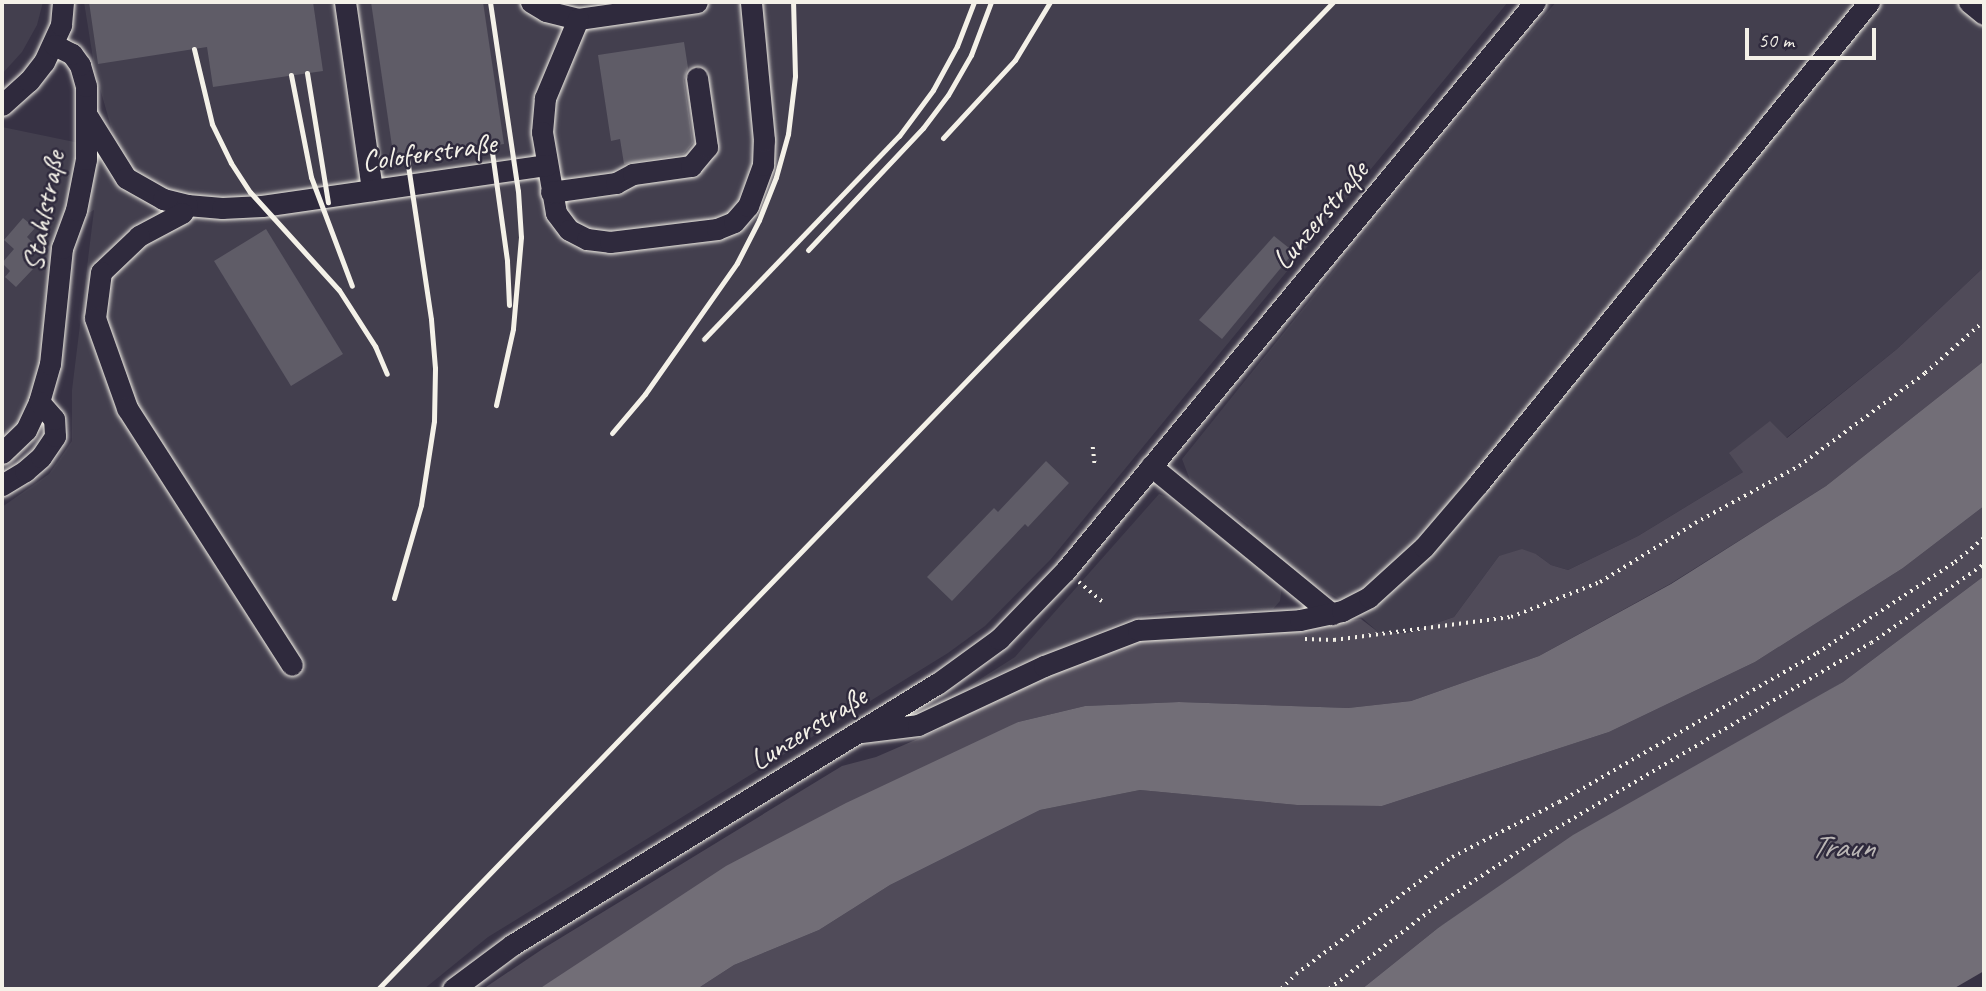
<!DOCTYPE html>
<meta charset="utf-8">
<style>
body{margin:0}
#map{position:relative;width:1986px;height:991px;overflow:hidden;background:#373244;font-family:Caveat,sans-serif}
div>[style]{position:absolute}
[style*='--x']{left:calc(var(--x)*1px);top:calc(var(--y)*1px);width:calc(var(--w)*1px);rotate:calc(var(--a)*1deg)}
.built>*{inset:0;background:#433f4e}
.green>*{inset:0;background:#504b59}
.water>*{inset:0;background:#726e77}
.building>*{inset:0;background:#5f5c67}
.path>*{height:3.5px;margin-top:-1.75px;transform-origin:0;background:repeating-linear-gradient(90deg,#f4f1e8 0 2px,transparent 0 7px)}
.roads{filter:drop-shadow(0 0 2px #f4f1e8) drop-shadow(0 0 2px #f4f1e8)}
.minor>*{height:21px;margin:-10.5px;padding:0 10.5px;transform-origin:10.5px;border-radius:10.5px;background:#2f2a3d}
.rail>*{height:5px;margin:-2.5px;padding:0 2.5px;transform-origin:2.5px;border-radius:2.5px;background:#f4f1e8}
span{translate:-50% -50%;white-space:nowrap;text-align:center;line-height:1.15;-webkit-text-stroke:5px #2f2a3d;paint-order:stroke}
.street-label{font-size:30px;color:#f4f1e8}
.water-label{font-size:32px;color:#bab6b5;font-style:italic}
.frame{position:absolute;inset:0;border:4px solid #f4f1e8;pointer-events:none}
.scale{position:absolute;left:1745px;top:28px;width:131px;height:32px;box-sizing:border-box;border:4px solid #f4f1e8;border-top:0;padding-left:9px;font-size:21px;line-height:24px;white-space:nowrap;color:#f4f1e8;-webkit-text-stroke:5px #2f2a3d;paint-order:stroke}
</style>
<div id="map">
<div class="built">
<div style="clip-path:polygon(2px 2px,43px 2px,37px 25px,22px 52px,2px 74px)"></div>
<div style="clip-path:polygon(84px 2px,1508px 2px,1051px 559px,985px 626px,948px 653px,488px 937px,424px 989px,2px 989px,2px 507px,49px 474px,72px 441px,72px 390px,94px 210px,79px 218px,73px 230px,36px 428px,28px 447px,2px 475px,2px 127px,89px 145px,136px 173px,115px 141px,95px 71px)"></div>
<div style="clip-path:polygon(1556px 2px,1984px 2px,1984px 267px,1897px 349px,1786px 438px,1770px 422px,1743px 472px,1638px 536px,1568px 570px,1551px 565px,1536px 554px,1499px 556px,1454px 617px,1407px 633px,1378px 632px,1343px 601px,1304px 579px,1244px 532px,1249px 526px,1190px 480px,1182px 459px,1409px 177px)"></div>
<div style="clip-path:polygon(1159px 494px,1170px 498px,1282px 586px,1280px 601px,1273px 609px,1176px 611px,1135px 616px,992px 677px,944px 702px,1015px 657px)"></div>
</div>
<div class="green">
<div style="clip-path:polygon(1984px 267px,1984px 361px,1826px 486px,1670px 584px,1539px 656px,1411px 701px,1348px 708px,1179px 702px,1085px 706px,1018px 722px,539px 989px,483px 989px,544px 948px,842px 766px,876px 757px,943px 728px,942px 721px,1093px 655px,1149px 637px,1274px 631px,1361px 619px,1378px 632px,1407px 633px,1454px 617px,1499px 556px,1522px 549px,1536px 554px,1551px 565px,1568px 570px,1638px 536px,1743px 472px,1729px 453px,1770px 421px,1787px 438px,1897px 349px)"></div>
<div style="clip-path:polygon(1984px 506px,1984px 576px,1843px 682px,1438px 928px,1362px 989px,697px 989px,734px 965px,819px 930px,890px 885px,1040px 810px,1140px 790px,1297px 805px,1382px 806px,1609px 732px,1755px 662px,1903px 568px)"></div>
</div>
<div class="water">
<div style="clip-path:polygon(1984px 361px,1984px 506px,1903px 568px,1755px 662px,1609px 732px,1382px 806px,1297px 805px,1140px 790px,1040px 810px,890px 885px,819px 930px,734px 965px,697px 989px,539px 989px,726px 866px,846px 803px,1018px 722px,1085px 706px,1179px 702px,1348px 708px,1411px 701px,1539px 656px,1671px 584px,1826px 486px)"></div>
<div style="clip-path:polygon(1984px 576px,1984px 971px,1953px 989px,1362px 989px,1438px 928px,1573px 835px,1843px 682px)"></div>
</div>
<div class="building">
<div style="clip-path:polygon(89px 2px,313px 2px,323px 71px,213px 87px,207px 47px,98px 64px)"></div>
<div style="clip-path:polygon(371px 2px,483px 2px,504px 144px,394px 160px)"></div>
<div style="clip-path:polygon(684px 42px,688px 68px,684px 80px,693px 143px,684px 154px,624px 164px,620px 139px,611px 141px,598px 55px)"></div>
<div style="clip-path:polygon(23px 218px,35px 228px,27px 237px,36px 246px,23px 260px,33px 269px,16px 287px,5px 277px,10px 271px,2px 263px,14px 249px,4px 240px)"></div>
<div style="clip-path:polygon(266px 229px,343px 354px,291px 386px,214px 261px)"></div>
<div style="clip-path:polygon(1274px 236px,1294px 252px,1222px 339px,1199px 320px)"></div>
<div style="clip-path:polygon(1046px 461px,1069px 483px,1028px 527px,1025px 524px,952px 601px,927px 577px,994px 508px,998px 512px)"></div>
</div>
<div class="path">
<div style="--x:1093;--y:447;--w:20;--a:84"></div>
<div style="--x:1079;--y:582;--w:30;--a:40"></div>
<div style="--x:1305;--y:639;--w:29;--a:2"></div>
<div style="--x:1334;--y:640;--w:178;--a:-7.4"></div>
<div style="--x:1511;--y:617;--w:96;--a:-21.5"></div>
<div style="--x:1600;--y:582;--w:112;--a:-31.8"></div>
<div style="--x:1695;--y:523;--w:119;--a:-28.7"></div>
<div style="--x:1799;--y:466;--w:157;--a:-36.4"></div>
<div style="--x:1925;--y:373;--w:79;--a:-41.4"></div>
<div style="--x:1281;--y:989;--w:21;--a:-45"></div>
<div style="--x:1296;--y:974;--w:195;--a:-36.9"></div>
<div style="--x:1452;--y:857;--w:120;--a:-27.2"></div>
<div style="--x:1559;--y:802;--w:298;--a:-30"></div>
<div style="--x:1817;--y:653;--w:165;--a:-33.4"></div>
<div style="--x:1955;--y:562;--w:38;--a:-40"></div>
<div style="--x:1329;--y:989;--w:140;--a:-37.8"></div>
<div style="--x:1440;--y:903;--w:117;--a:-33.1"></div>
<div style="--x:1538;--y:839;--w:386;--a:-30.5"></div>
<div style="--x:1871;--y:643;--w:138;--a:-35"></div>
</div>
<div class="roads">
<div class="minor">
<div style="--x:345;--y:2;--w:190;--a:81.8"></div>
<div style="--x:531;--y:2;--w:17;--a:31"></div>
<div style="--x:546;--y:11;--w:33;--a:14"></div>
<div style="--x:578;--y:19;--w:120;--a:-8.1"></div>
<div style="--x:1969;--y:2;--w:19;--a:39"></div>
<div style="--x:578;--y:19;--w:86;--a:112.7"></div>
<div style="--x:545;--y:98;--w:34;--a:95"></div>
<div style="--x:542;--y:132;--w:82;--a:80.2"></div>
<div style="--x:556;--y:213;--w:21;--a:53"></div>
<div style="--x:569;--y:230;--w:20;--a:27"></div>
<div style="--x:587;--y:239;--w:23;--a:7"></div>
<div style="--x:610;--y:242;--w:108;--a:-6.9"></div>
<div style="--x:717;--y:229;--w:18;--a:-22"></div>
<div style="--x:734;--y:222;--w:21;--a:-49"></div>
<div style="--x:748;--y:206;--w:44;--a:-69.9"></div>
<div style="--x:763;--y:165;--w:25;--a:-88"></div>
<div style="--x:764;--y:140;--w:139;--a:-95.4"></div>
<div style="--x:2;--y:105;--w:36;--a:-42"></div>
<div style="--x:29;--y:81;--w:24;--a:-52"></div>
<div style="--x:44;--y:62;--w:41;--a:-65.3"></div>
<div style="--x:61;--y:25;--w:23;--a:-85"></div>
<div style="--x:88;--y:117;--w:72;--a:58.1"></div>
<div style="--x:126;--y:178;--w:43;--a:29.6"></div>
<div style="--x:163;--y:199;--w:25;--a:14"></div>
<div style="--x:187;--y:205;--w:35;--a:5"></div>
<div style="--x:222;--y:208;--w:40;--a:-2.9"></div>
<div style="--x:262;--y:206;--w:288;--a:-8.2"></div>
<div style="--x:551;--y:192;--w:66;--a:-7.9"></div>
<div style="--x:616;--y:183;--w:19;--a:-28"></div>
<div style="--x:633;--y:174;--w:59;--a:-7.9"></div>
<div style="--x:691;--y:166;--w:25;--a:-50"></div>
<div style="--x:707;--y:147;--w:70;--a:-98.2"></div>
<div style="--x:187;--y:205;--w:9;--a:122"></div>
<div style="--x:182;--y:213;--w:49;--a:151.9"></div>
<div style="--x:139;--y:236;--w:52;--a:136.5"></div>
<div style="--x:101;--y:272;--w:46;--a:97.4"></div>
<div style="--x:95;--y:318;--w:96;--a:70.4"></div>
<div style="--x:127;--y:408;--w:305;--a:57.3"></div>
<div style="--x:2;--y:453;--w:33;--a:-44"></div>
<div style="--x:26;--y:430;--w:31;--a:-65"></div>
<div style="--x:39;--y:402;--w:40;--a:-74"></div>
<div style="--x:50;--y:364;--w:117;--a:-84.1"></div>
<div style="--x:62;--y:248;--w:40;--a:-69.8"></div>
<div style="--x:76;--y:210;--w:52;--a:-78.9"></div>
<div style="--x:86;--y:159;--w:73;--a:-90"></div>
<div style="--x:86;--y:86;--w:22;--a:-106"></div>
<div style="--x:80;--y:65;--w:14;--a:-126"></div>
<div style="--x:72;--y:54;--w:20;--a:-153"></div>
<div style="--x:1151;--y:466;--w:234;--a:39.3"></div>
<div style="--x:2;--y:485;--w:27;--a:-31"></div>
<div style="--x:25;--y:471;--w:21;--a:-41"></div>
<div style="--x:41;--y:457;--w:25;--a:-56"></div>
<div style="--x:55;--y:436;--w:17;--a:-93"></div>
<div style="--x:54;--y:419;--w:23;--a:-131"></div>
<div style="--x:861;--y:732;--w:57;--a:-7"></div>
<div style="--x:918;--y:725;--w:139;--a:-25.1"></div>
<div style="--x:1044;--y:666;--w:101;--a:-21"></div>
<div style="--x:1138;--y:630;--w:162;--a:-3.5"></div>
<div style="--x:1300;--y:620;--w:43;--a:-12.1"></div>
<div style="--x:1342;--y:611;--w:30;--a:-27"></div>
<div style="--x:1369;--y:597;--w:74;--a:-42.3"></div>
<div style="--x:1424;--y:547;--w:83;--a:-49.4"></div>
<div style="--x:1478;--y:484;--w:621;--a:-50.95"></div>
<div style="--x:453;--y:989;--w:74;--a:-36.7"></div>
<div style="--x:512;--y:945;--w:499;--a:-31.6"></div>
<div style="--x:937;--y:684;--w:77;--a:-36"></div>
<div style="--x:999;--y:639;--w:95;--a:-45.9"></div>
<div style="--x:1065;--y:571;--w:738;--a:-50.44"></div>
</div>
</div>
<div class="rail">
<div style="--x:490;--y:2;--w:191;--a:81.6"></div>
<div style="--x:518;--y:191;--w:46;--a:86.3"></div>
<div style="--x:521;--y:237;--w:92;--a:95"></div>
<div style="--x:513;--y:329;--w:78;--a:102.6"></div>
<div style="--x:194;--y:49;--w:77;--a:76.5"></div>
<div style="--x:212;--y:124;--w:43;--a:64"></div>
<div style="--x:231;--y:163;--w:35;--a:57"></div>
<div style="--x:250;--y:192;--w:132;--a:47.8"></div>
<div style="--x:339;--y:290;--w:67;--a:57.3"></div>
<div style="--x:375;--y:346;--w:30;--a:67"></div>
<div style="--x:307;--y:73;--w:131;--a:80.8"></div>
<div style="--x:291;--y:75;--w:104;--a:78.9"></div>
<div style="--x:311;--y:177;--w:116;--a:69.4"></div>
<div style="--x:943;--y:138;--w:106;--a:-47.3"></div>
<div style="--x:1015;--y:60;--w:68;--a:-58.9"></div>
<div style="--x:491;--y:145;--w:117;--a:82.1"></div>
<div style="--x:507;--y:261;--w:44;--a:87.4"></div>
<div style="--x:808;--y:250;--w:168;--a:-46.7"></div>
<div style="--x:923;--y:128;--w:41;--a:-52.9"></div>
<div style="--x:948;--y:95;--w:46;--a:-60.1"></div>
<div style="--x:971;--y:55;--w:57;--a:-69.3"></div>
<div style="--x:704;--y:339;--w:281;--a:-46.2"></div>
<div style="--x:899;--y:136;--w:57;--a:-53.5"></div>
<div style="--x:933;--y:90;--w:50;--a:-61.4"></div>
<div style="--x:957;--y:46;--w:47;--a:-68.9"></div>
<div style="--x:612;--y:433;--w:51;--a:-49.8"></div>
<div style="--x:645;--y:394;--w:160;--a:-54.9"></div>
<div style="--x:737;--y:263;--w:48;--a:-62.9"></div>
<div style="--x:759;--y:220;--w:46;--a:-68.4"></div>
<div style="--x:776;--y:177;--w:45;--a:-74.4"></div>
<div style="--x:788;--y:134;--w:58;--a:-83.1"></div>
<div style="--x:795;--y:76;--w:74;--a:-91.5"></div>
<div style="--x:394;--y:598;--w:97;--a:-73.8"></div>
<div style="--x:421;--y:505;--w:85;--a:-81.2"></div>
<div style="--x:434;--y:421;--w:53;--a:-88.9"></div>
<div style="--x:435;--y:368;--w:49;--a:-94.7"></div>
<div style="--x:431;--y:319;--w:163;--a:-98.5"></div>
<div style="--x:378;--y:989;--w:1373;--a:-45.94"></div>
</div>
<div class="street-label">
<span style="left:429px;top:152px;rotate:-8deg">Coloferstraße</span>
<span style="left:43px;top:211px;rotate:-79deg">Stahlstraße</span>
<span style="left:1320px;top:215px;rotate:-50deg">Lunzerstraße</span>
<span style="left:808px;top:728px;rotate:-32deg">Lunzerstraße</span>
</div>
<div class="water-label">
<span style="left:1842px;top:847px">Traun</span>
</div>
<div class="frame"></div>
<div class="scale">50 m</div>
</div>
